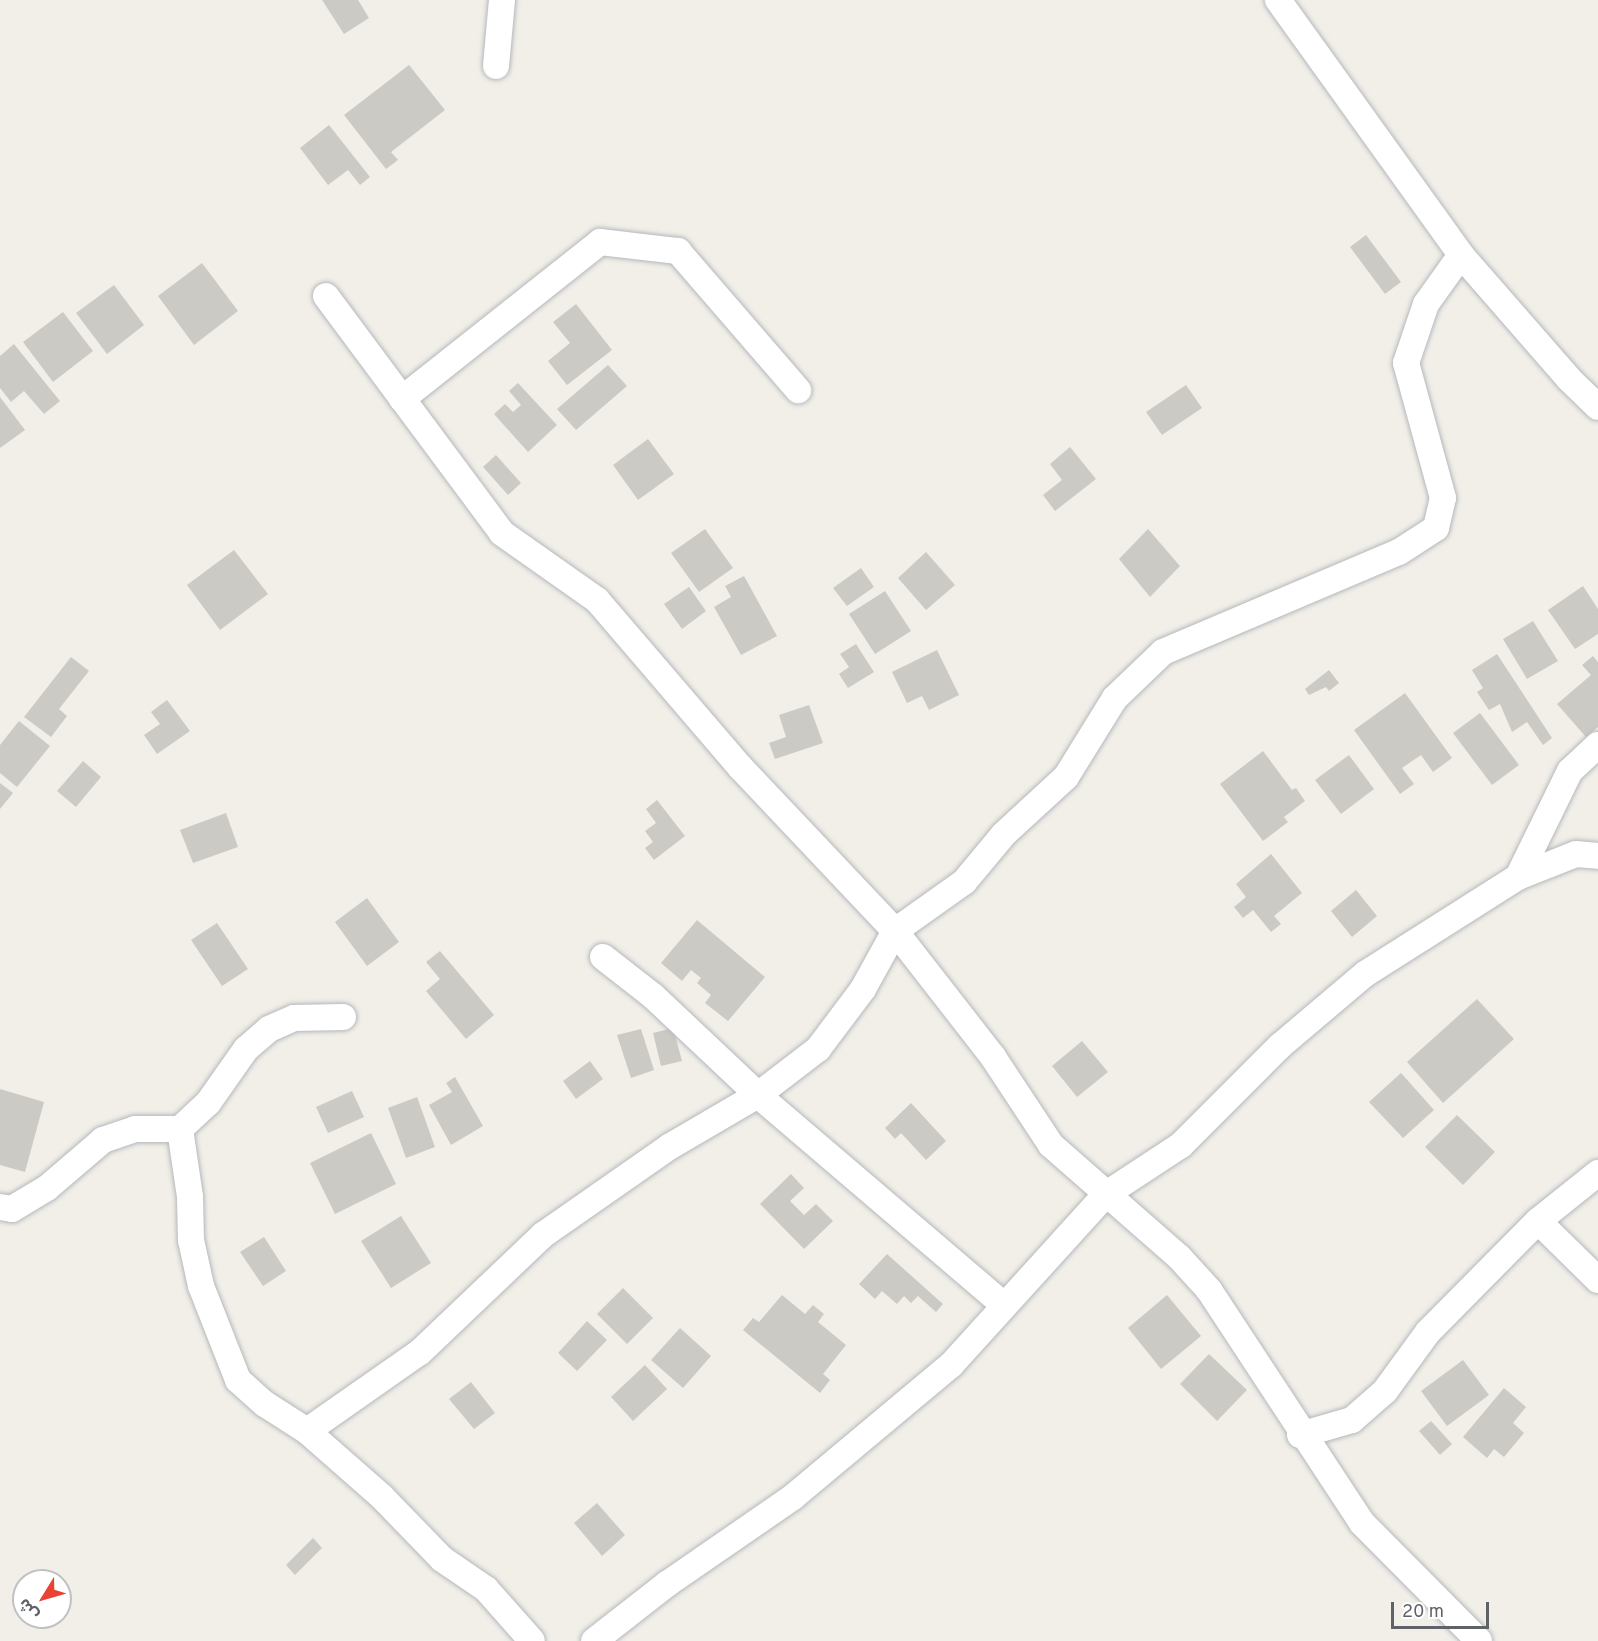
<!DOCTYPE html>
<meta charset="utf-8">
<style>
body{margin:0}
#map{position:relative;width:1598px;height:1641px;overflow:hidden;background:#f1efe8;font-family:Overpass,"Noto Sans Arabic",sans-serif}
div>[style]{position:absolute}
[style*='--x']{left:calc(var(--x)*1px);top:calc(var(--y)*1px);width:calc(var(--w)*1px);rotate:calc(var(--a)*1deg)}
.building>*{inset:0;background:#cccac5}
.roads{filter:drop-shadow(0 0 2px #b5b8bc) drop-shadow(0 0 2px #b5b8bc)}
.minor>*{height:26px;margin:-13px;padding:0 13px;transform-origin:13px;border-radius:13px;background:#fff}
span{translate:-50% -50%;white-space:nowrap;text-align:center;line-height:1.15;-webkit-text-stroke:5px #fff;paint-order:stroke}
.north{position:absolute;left:12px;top:1569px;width:60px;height:60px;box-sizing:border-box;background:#fff;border:2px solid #bfc1c3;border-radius:50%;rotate:233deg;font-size:16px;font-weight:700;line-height:24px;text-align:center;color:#5f6368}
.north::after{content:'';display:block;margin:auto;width:21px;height:27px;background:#ea4335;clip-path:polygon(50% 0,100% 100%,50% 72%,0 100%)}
.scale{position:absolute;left:1391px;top:1602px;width:98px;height:27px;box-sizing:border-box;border:3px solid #5f6368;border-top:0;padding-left:8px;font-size:18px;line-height:21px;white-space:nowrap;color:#5f6368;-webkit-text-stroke:4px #fff;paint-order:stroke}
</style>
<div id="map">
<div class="building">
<div style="clip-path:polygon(322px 0,358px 0,369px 18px,344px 34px)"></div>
<div style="clip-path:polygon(409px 65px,445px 110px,391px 152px,398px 160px,386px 169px,344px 115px)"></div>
<div style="clip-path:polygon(329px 125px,370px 177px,360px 185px,348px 170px,328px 185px,300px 148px)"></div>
<div style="clip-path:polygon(1366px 235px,1401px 282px,1385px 294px,1350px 247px)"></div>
<div style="clip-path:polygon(202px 263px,238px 311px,194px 345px,158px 296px)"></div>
<div style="clip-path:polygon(114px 285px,144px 325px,107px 354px,76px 313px)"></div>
<div style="clip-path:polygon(576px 304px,612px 350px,567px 385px,548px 361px,570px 343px,553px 322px)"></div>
<div style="clip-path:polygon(63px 312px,93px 351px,53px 382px,23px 342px)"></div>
<div style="clip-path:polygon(14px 344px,60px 401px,44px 414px,24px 391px,11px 402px,0 388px,0 356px)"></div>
<div style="clip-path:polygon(608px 365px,627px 386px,576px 430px,557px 409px)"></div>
<div style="clip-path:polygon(518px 383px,557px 425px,528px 452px,494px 414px,505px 404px,513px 412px,521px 405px,509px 391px)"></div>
<div style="clip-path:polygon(1186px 385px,1202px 408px,1162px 435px,1146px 412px)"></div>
<div style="clip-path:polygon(0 397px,25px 430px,0 448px)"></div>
<div style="clip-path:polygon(648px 439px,674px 474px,638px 500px,613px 465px)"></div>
<div style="clip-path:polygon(1070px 447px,1096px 479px,1055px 511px,1043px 495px,1062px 480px,1050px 464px)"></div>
<div style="clip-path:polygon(496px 455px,521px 483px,508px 495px,483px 467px)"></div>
<div style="clip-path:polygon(705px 529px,733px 568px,699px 592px,671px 553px)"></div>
<div style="clip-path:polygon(1148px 529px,1180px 566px,1150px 597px,1119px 559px)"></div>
<div style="clip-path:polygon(234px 550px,268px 594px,220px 630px,187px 585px)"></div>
<div style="clip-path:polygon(926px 552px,955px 585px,926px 610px,898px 578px)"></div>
<div style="clip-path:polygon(861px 568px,874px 587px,847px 606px,833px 588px)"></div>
<div style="clip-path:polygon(744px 576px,777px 636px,741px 655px,714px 607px,731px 597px,725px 586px)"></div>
<div style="clip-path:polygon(1583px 586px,1598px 609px,1598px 634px,1575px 649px,1548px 610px)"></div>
<div style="clip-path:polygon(689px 587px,706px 611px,682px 629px,664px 604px)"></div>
<div style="clip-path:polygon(885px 591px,911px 631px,875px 654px,849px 614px)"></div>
<div style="clip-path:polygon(1533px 621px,1558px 661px,1527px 679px,1503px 639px)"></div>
<div style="clip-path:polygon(856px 644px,874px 672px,848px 688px,839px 674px,849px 667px,840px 654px)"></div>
<div style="clip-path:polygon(937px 650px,959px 695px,929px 710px,922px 696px,907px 703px,892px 672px)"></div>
<div style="clip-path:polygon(1497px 654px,1552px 738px,1543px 745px,1527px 722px,1512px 732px,1500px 704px,1489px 710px,1477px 692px,1483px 688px,1472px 670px)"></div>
<div style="clip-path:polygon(1593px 656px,1598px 662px,1598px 727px,1586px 737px,1557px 704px,1591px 675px,1582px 665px)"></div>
<div style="clip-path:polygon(71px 657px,89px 671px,59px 709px,67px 716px,51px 737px,24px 717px)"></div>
<div style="clip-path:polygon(1329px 670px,1339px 683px,1329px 691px,1326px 687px,1309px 695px,1305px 689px)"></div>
<div style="clip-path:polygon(1405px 693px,1452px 758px,1433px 772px,1421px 755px,1402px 768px,1414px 784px,1400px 794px,1354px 730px)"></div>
<div style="clip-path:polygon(167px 700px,190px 731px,157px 754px,144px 735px,160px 724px,151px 712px)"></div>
<div style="clip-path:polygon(809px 705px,823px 743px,775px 759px,769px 743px,786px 737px,779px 715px)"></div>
<div style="clip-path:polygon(1480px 713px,1519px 765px,1492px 785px,1453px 733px)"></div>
<div style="clip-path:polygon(19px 721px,50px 746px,17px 787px,0 773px,0 745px)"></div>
<div style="clip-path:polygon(1263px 751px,1292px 790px,1296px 788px,1305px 801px,1284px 817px,1288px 822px,1263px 841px,1220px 784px)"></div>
<div style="clip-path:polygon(1349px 755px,1374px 789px,1341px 814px,1315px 780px)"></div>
<div style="clip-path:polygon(83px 761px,101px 777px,76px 807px,57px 791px)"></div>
<div style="clip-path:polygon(0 783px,13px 793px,0 809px)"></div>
<div style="clip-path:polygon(657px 800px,685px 836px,654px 860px,645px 848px,653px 842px,645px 831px,656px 823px,646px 809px)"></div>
<div style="clip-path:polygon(226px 813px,238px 847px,193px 863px,180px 830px)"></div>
<div style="clip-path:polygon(1271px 854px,1302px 893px,1274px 916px,1281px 924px,1271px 932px,1253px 910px,1243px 918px,1234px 907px,1246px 897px,1236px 884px)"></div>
<div style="clip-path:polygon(1356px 890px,1377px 916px,1352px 937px,1331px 911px)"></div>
<div style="clip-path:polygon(367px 898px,399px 942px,367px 966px,335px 922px)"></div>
<div style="clip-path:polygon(697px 920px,765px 977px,728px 1021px,705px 1003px,711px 995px,697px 983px,701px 978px,691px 970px,682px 981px,661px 963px)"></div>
<div style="clip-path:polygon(217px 923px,248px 969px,222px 986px,191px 940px)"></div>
<div style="clip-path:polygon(440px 951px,494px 1015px,466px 1039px,426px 991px,440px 979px,426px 962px)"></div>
<div style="clip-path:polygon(1477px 999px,1514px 1039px,1443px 1103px,1407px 1062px)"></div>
<div style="clip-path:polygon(673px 1028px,682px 1061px,661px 1066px,653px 1033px)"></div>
<div style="clip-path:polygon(641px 1029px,654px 1070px,631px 1078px,617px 1035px)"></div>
<div style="clip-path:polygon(1082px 1041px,1108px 1072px,1077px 1097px,1052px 1066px)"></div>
<div style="clip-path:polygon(590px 1061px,603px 1079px,576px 1099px,563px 1081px)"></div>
<div style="clip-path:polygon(1401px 1073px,1434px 1110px,1403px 1138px,1369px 1102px)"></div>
<div style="clip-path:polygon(455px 1077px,483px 1126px,451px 1145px,429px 1105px,452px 1092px,446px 1083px)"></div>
<div style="clip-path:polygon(0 1089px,44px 1102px,25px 1172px,0 1165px)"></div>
<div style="clip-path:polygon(352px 1091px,364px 1117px,328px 1133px,316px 1107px)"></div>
<div style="clip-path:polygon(417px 1097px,435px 1147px,406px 1158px,388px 1108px)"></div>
<div style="clip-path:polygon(911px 1103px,946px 1141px,926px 1160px,901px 1133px,895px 1139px,885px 1128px)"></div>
<div style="clip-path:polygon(1457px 1115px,1495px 1152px,1463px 1185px,1425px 1147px)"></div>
<div style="clip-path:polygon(371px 1133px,396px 1184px,335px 1214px,310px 1163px)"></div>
<div style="clip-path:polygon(791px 1174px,804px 1188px,790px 1201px,804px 1215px,816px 1204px,833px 1221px,804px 1249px,760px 1204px)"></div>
<div style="clip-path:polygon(401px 1216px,431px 1263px,391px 1288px,361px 1241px)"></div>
<div style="clip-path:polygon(264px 1237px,286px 1271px,263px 1286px,240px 1252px)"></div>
<div style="clip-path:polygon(887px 1254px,943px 1304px,936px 1312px,918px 1296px,911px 1303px,904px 1296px,897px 1304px,882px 1291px,875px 1299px,859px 1284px)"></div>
<div style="clip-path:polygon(623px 1288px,653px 1318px,627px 1344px,597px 1314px)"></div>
<div style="clip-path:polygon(782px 1295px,805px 1314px,813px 1305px,824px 1314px,818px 1322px,846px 1345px,823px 1374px,830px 1380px,820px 1393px,743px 1330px,753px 1318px,759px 1322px)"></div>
<div style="clip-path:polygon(1167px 1295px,1201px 1336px,1161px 1369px,1128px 1328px)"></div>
<div style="clip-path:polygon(587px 1321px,607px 1340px,577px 1371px,558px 1353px)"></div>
<div style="clip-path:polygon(680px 1328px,711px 1356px,683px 1388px,651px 1360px)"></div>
<div style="clip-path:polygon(1209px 1354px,1247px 1390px,1217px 1421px,1180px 1384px)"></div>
<div style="clip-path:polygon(1463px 1360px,1489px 1395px,1447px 1426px,1421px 1391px)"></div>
<div style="clip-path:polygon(645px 1365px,667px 1389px,633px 1421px,611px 1397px)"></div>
<div style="clip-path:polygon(471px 1382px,495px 1413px,474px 1429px,449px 1399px)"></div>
<div style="clip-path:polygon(1504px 1388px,1526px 1407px,1513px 1423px,1524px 1433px,1504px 1457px,1494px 1449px,1487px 1458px,1463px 1437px)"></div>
<div style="clip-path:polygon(1431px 1421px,1452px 1444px,1440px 1455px,1419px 1431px)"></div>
<div style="clip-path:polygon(597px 1503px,625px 1535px,602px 1556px,574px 1523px)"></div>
<div style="clip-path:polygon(313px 1538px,322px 1548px,295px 1575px,286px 1565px)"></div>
</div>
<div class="roads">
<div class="minor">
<div style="--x:1278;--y:0;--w:314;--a:54.3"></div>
<div style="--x:1461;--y:255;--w:164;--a:48.9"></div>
<div style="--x:1569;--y:379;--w:40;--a:44"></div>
<div style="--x:496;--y:66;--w:66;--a:-84.8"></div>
<div style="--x:326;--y:296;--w:295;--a:53.4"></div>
<div style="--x:502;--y:533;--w:116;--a:35.2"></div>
<div style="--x:597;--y:600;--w:221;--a:49.4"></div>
<div style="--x:741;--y:768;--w:224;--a:46.6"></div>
<div style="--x:895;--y:931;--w:160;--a:52.1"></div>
<div style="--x:993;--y:1057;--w:105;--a:56.6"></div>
<div style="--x:1051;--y:1145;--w:170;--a:41.2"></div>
<div style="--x:1179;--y:1257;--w:45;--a:47.7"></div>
<div style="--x:1209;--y:1290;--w:279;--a:56.7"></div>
<div style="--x:1362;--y:1523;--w:166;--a:45.2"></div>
<div style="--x:402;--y:399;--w:253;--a:-38.4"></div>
<div style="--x:600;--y:242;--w:79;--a:6.6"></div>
<div style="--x:678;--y:251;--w:184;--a:49.2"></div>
<div style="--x:1518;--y:877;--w:118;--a:-63.9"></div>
<div style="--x:1570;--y:771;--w:38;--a:-43"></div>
<div style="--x:603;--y:957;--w:63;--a:38"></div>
<div style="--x:653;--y:996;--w:144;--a:43.3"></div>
<div style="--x:758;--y:1095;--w:322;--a:40.5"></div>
<div style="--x:180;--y:1129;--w:69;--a:81.6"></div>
<div style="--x:190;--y:1197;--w:43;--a:88.7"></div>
<div style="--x:191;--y:1240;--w:47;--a:77.7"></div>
<div style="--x:201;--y:1286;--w:101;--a:68.5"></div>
<div style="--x:238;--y:1380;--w:36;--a:42"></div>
<div style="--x:265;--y:1404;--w:50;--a:32.7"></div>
<div style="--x:307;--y:1431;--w:100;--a:41.3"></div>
<div style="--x:382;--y:1497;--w:86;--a:45.9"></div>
<div style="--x:442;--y:1559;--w:53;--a:34.3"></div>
<div style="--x:486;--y:1589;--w:69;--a:48.5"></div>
<div style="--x:0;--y:1207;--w:12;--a:9"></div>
<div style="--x:12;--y:1209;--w:41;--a:-31"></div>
<div style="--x:47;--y:1188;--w:74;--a:-40.6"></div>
<div style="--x:103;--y:1140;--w:34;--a:-19"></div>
<div style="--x:135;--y:1129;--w:45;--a:0"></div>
<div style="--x:180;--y:1129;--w:38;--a:-43"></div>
<div style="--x:208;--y:1103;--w:66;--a:-54.9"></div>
<div style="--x:246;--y:1049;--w:30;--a:-41"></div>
<div style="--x:269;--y:1029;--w:27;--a:-24"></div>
<div style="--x:294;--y:1018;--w:49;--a:-1.2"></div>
<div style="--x:1538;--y:1221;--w:84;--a:44.5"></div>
<div style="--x:307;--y:1431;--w:138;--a:-35"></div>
<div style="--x:420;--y:1352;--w:170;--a:-43.6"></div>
<div style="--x:543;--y:1235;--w:154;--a:-34.9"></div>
<div style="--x:669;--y:1147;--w:103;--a:-30.3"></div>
<div style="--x:758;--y:1095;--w:76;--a:-37.5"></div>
<div style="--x:818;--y:1049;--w:75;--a:-53.1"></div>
<div style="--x:863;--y:989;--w:66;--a:-61.1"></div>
<div style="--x:895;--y:931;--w:85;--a:-35.4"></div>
<div style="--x:964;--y:882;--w:62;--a:-50.2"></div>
<div style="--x:1004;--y:834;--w:84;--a:-42.6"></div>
<div style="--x:1066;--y:777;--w:93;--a:-58.2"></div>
<div style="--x:1115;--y:698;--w:66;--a:-43.8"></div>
<div style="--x:1163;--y:652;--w:256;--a:-23"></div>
<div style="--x:1399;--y:552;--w:44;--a:-33"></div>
<div style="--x:1436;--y:528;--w:31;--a:-77"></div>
<div style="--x:1443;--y:498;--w:140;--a:-105.3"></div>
<div style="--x:1406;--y:363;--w:62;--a:-71.3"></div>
<div style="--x:1426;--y:304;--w:60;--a:-54.5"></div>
<div style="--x:1300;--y:1435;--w:54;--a:-16.1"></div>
<div style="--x:1352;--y:1420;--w:44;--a:-41.3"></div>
<div style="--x:1385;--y:1391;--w:73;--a:-53.9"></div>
<div style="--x:1428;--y:1332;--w:156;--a:-45.3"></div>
<div style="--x:1538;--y:1221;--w:77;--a:-38.7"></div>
<div style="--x:594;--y:1641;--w:93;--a:-38"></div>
<div style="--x:667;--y:1584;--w:153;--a:-34.6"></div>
<div style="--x:793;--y:1497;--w:206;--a:-39.9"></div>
<div style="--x:951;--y:1365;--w:229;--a:-47.8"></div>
<div style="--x:1105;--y:1195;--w:91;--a:-33.3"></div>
<div style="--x:1181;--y:1145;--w:140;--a:-45"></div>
<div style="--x:1280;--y:1046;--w:111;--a:-40.3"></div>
<div style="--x:1365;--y:974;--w:181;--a:-32.4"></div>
<div style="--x:1518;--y:877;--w:62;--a:-21.6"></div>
<div style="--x:1576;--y:854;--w:22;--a:5"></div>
</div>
</div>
<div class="north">ش</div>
<div class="scale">20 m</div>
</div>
